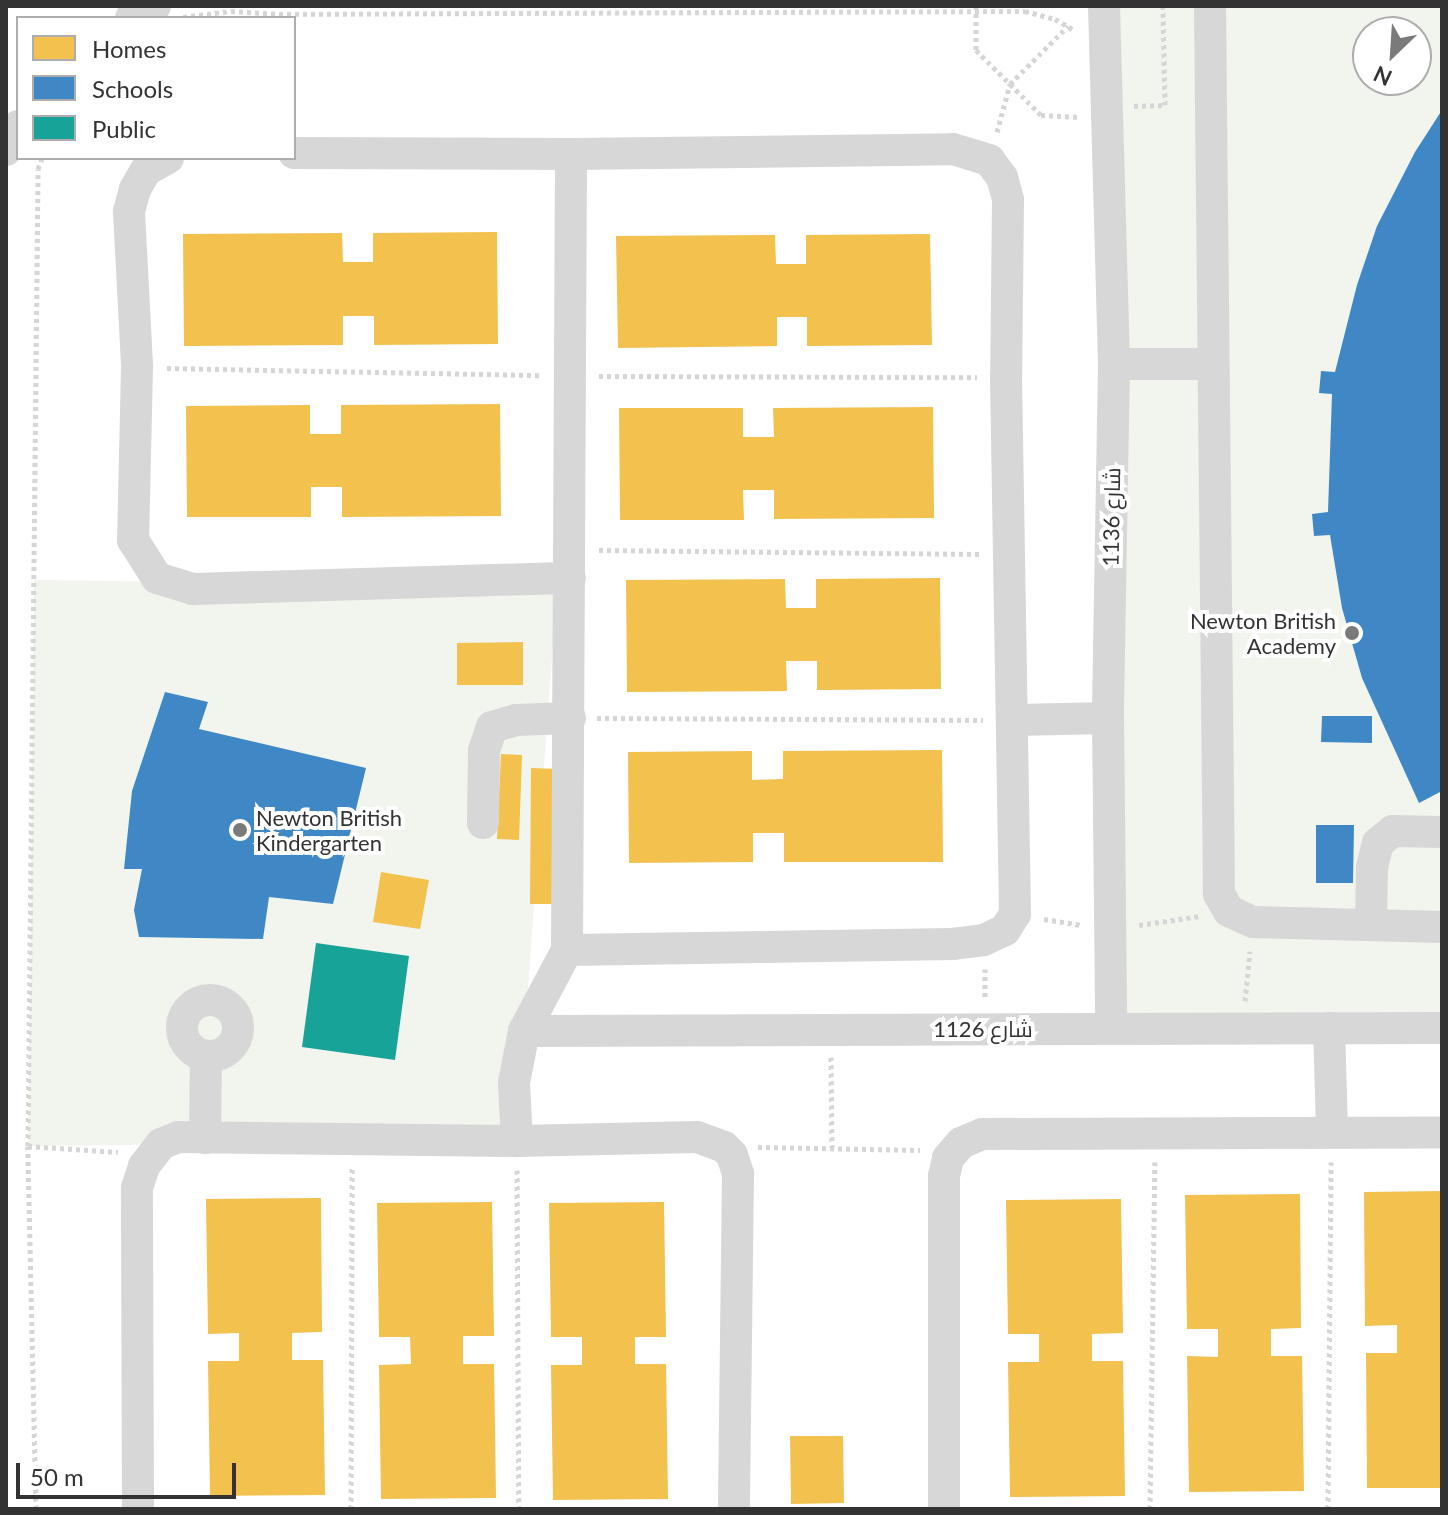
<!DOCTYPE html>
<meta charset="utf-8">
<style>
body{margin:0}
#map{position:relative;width:1448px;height:1515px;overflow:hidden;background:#fff;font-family:Lato,Cairo,sans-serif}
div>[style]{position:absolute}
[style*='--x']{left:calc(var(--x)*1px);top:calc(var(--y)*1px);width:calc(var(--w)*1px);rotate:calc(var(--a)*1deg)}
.green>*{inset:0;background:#f1f5ed}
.homes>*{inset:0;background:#f2c14e}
.schools>*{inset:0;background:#3f88c5}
.public>*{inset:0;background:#17a398}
.path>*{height:5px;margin-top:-2.5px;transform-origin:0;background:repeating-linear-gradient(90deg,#d6d6d6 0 4px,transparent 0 8px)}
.minor>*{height:32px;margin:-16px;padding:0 16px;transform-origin:16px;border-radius:16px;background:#d7d7d7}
.minor>.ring{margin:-16px;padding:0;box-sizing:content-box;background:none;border:32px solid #d7d7d7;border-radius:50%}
.dots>*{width:22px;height:22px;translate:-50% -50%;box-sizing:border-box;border:4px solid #fff;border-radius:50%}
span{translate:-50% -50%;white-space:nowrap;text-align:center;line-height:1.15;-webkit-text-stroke:8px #fff;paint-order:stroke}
.street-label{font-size:22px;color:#333}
.poi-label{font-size:22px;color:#333}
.right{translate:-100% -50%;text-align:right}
.left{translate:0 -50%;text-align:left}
.frame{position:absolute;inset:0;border:8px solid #333;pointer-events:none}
.legend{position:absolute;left:16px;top:16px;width:280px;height:144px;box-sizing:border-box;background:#fff;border:2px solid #adadad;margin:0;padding:10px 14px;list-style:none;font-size:24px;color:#333}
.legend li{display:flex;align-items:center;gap:16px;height:40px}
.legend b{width:40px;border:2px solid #adadad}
.north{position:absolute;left:1352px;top:16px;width:80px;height:80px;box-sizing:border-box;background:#fff;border:2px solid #adadad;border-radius:50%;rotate:205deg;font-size:22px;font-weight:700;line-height:32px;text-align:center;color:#333}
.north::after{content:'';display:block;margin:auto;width:28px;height:36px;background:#7a7a7a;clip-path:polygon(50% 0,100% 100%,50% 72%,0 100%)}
.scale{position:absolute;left:16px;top:1463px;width:220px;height:36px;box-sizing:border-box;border:4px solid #333;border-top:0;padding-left:10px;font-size:24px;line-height:28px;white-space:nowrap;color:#333;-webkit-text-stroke:6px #fff;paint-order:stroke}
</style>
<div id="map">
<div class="green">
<div style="clip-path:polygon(evenodd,1099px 6px,1442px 6px,1442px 1017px,1111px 1028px,1099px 6px,1368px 32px,1416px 32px,1416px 80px,1368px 80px,1368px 32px)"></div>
<div style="clip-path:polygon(34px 580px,557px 587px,517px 1141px,28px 1146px)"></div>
</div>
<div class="homes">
<div style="clip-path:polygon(497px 232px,498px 344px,374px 345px,374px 316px,343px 316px,343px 345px,184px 346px,183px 234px,342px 233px,343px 262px,373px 262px,373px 233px)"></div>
<div style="clip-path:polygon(930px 234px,932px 345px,807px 346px,807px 317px,777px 317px,777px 346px,618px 348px,616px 236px,775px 235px,776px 264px,806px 264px,806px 235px)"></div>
<div style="clip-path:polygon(500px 404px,501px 516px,342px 517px,342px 487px,311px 487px,311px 517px,187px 517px,186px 406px,310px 405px,310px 434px,341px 434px,341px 405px)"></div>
<div style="clip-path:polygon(933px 407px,934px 518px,774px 519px,774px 490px,743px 490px,744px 520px,620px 520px,619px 408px,743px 408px,743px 437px,774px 437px,773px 408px)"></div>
<div style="clip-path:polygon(940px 578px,941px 689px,817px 690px,817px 661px,786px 661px,787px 691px,627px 692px,626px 580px,785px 579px,786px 608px,816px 608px,816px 579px)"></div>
<div style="clip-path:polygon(523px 642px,523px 685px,457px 685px,457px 643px)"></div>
<div style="clip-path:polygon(942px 750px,943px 862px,784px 862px,784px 833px,753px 833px,753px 862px,629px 863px,628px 752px,752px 751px,752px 780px,783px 779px,783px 751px)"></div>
<div style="clip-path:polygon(501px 754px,522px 755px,519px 840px,497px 839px)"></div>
<div style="clip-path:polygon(531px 768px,558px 769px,557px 904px,530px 904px)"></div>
<div style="clip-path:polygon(381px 872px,429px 880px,420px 929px,373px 922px)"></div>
<div style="clip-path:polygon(1442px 1191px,1442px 1488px,1367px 1488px,1366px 1353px,1397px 1353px,1397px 1325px,1365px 1326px,1364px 1192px)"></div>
<div style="clip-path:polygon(1300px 1194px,1301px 1328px,1271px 1329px,1271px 1356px,1302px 1356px,1304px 1491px,1189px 1492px,1187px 1356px,1218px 1357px,1218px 1329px,1187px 1329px,1185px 1195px)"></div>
<div style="clip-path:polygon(321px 1198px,322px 1332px,292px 1333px,292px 1360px,323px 1360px,325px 1495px,210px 1496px,208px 1361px,239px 1361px,239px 1333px,208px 1334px,206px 1199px)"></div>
<div style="clip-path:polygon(1121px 1199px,1123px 1333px,1092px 1334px,1092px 1361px,1123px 1361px,1125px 1496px,1010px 1497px,1008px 1362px,1039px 1362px,1039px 1334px,1008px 1334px,1006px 1200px)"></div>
<div style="clip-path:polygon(492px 1202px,494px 1336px,463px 1336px,463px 1364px,494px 1364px,496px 1498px,381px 1499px,379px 1365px,411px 1364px,410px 1337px,379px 1337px,377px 1203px)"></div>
<div style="clip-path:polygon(664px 1202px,666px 1337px,635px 1337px,635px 1364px,666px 1364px,668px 1499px,553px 1500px,551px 1365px,582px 1365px,582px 1337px,551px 1337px,549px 1203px)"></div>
<div style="clip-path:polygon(790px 1436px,843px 1436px,844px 1503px,791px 1504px)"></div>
</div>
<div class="schools">
<div style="clip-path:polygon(1442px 110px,1442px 791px,1419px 803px,1362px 678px,1342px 608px,1330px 535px,1314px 536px,1312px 514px,1328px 512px,1332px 394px,1319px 393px,1321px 371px,1335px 372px,1357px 285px,1377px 226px,1415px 152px)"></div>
<div style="clip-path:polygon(165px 692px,208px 702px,199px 729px,366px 768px,333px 904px,269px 897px,263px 939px,139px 937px,134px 910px,142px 869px,124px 869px,132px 791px)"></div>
<div style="clip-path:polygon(1322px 716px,1372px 716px,1372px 743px,1321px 742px)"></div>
<div style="clip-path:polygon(1316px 825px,1354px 825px,1353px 883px,1316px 883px)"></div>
</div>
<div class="public">
<div style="clip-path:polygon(316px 943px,409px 956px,395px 1060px,302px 1047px)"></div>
</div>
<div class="path">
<div style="--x:976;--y:6;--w:44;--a:90"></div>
<div style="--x:976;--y:50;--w:92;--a:45"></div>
<div style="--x:1041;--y:115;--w:39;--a:3"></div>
<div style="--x:183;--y:17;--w:48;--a:-7.1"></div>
<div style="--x:231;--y:11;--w:48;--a:3.6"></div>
<div style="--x:279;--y:14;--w:746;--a:-0.23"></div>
<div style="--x:1025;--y:11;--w:31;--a:15"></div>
<div style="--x:1055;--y:19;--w:24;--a:30"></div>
<div style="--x:1134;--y:106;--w:31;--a:-2"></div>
<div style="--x:1165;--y:105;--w:99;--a:-91.2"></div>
<div style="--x:997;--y:132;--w:50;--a:-74.8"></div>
<div style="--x:1010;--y:84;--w:82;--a:-45"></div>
<div style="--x:167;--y:368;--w:374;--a:1.1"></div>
<div style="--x:599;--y:376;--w:378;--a:0.2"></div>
<div style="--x:599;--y:550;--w:382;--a:0.6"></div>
<div style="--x:597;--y:718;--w:386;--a:0.3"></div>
<div style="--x:1044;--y:919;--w:38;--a:9"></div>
<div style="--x:1139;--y:925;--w:62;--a:-8.4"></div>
<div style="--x:985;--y:969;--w:30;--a:90"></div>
<div style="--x:1245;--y:1001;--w:50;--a:-84.3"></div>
<div style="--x:831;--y:1057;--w:91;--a:89.4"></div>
<div style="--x:28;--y:1146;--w:90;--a:3.8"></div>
<div style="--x:758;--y:1147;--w:162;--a:1.1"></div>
<div style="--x:517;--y:1170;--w:339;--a:89.7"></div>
<div style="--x:36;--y:1509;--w:363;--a:-91.3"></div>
<div style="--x:28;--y:1146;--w:977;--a:-89.41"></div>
<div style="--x:38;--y:169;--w:12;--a:-70"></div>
<div style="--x:351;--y:1509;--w:343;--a:-89.8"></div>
<div style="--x:1150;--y:1509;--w:347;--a:-89.2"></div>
<div style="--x:1328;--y:1509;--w:347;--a:-89.5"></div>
</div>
<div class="minor">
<div style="--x:1104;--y:6;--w:358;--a:88.4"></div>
<div style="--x:1114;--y:364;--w:354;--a:91"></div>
<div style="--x:1108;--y:718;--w:310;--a:89.4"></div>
<div style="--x:1210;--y:6;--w:888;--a:89.42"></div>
<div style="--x:1219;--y:894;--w:20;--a:60"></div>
<div style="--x:1229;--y:911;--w:26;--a:25"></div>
<div style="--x:1253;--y:922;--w:189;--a:1.5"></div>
<div style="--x:131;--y:18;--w:27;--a:-27"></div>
<div style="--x:6;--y:150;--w:27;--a:-63"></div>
<div style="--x:294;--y:153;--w:277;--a:0.2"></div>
<div style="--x:168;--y:158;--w:25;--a:151"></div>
<div style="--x:146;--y:170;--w:22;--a:120"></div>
<div style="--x:135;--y:189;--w:24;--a:105"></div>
<div style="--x:129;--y:212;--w:155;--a:87"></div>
<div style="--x:137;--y:367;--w:173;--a:91.3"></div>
<div style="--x:133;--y:540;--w:45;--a:57.7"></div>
<div style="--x:157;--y:578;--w:38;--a:17"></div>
<div style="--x:193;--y:589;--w:377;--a:-1.7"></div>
<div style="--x:1114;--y:364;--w:97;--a:0"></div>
<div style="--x:1012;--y:720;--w:96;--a:-1.2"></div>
<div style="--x:483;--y:823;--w:72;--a:-89.2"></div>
<div style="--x:484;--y:751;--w:25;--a:-72"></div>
<div style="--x:492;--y:727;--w:25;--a:-16"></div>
<div style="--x:516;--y:720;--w:54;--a:-2.1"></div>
<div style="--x:1371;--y:925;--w:58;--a:-89"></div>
<div style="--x:1372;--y:867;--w:25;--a:-76"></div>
<div style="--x:1378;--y:843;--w:19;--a:-39"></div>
<div style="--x:1393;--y:831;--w:49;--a:1.2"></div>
<div class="ring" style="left:182px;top:1000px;width:24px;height:24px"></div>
<div style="--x:1329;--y:1028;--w:104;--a:88.3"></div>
<div style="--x:524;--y:1031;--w:918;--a:-0.19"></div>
<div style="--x:205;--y:1138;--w:82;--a:-89.3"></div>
<div style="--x:517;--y:1141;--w:58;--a:-93"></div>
<div style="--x:514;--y:1083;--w:53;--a:-79.1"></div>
<div style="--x:524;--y:1031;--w:92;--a:-62"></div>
<div style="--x:567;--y:950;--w:796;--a:-89.71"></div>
<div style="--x:571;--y:154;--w:382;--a:-0.7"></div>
<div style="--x:953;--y:149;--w:38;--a:17"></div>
<div style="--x:989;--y:160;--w:21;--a:53"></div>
<div style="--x:1002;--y:177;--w:24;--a:75"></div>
<div style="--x:1008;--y:200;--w:177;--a:90.6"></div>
<div style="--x:1006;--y:377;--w:537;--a:89.04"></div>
<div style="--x:1015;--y:914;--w:19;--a:122"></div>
<div style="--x:1005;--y:930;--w:23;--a:155"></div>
<div style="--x:984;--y:940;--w:31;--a:173"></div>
<div style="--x:953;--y:944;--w:386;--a:179.1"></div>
<div style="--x:138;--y:1509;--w:321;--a:-90.2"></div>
<div style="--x:137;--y:1188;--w:23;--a:-72"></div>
<div style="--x:144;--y:1166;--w:28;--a:-52"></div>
<div style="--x:161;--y:1144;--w:18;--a:-22"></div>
<div style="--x:178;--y:1137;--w:339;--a:0.7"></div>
<div style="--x:517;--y:1141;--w:180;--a:-1.3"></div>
<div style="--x:697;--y:1137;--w:29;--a:20"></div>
<div style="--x:724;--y:1147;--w:11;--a:45"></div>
<div style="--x:732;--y:1155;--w:20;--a:72"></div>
<div style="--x:738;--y:1174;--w:335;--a:90.7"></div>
<div style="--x:944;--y:1509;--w:333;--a:-90"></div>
<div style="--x:944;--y:1176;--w:18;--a:-77"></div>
<div style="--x:948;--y:1158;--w:20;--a:-49"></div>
<div style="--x:961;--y:1143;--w:23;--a:-23"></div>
<div style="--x:982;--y:1134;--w:460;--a:-0.2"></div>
</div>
<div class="dots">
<div style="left:1352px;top:633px;background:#7a7a7a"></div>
<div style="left:240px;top:830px;background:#7a7a7a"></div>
</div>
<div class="street-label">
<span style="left:1111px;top:517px;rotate:-89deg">شارع 1136</span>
<span style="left:983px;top:1029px">شارع 1126</span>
</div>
<div class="poi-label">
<span class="right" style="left:1336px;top:633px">Newton British<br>Academy</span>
<span class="left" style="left:256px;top:830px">Newton British<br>Kindergarten</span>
</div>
<div class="frame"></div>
<ul class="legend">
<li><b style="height:22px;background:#f2c14e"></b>Homes</li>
<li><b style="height:22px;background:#3f88c5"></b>Schools</li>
<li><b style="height:22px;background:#17a398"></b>Public</li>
</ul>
<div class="north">N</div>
<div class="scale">50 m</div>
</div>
